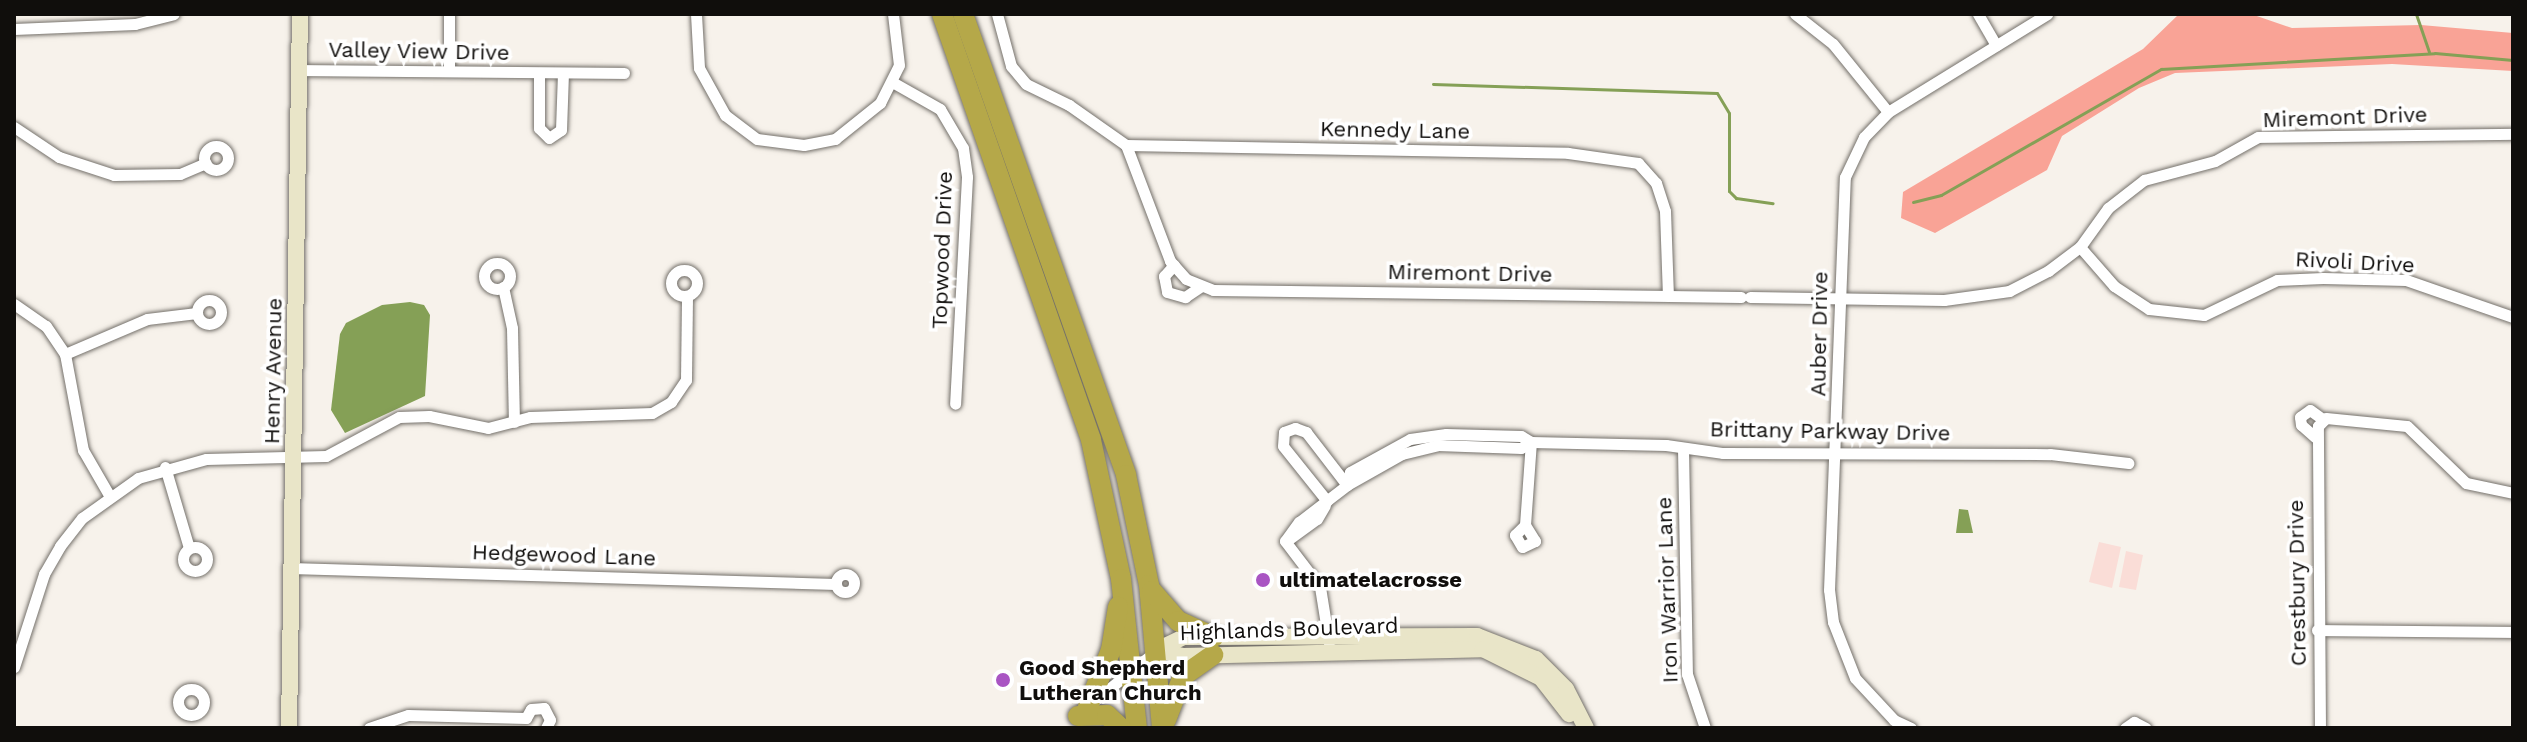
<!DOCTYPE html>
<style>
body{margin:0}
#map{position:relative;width:2527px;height:742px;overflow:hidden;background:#f7f2eb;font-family:"Work Sans",sans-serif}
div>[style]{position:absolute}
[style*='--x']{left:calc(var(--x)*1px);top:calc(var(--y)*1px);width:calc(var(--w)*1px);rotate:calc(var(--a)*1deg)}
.green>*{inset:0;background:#faddd7}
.forest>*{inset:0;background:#f9a396}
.water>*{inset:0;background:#85a056}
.stream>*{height:3px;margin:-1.5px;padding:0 1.5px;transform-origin:1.5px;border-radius:1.5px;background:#85a056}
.roads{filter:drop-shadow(0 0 2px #74706a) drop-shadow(0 0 2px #74706a)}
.street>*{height:11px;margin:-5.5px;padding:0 5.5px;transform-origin:5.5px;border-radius:5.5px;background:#fff}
.street>.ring{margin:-5.5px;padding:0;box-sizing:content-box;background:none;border:11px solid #fff;border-radius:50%}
.secondary>*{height:16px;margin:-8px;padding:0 8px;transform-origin:8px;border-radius:8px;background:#e9e5c8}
.highway>*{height:20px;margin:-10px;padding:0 10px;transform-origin:10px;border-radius:10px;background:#b5a849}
.dots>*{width:22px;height:22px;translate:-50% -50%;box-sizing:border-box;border:4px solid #fff;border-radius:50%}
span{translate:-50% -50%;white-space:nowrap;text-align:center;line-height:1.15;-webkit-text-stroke:7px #fff;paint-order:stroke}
.street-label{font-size:22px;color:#100e0c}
.poi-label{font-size:22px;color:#100e0c;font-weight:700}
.left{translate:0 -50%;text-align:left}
.frame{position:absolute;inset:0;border:16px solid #100e0c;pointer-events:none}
</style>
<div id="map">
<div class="green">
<div style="clip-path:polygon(2099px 542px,2121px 547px,2112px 588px,2089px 582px)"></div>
<div style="clip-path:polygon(2126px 551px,2143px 555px,2136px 590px,2119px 587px)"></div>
</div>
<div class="forest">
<div style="clip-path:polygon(2179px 14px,2251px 14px,2292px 28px,2421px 25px,2513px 33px,2513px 71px,2392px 64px,2175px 73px,2139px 88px,2062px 136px,2047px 170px,1935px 233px,1901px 218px,1903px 192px,2143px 49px)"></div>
</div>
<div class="water">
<div style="clip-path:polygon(410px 302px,424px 305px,430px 315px,425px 396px,345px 433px,331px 410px,340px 334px,346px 323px,382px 305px)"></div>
<div style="clip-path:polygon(1959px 509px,1968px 510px,1973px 533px,1956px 533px)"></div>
</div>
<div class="stream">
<div style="--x:2416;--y:14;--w:40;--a:71.1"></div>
<div style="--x:1433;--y:84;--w:284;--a:1.8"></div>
<div style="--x:1717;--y:93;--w:23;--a:59"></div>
<div style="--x:1729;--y:113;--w:78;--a:90"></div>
<div style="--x:1729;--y:191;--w:10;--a:45"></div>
<div style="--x:1736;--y:198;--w:37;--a:8"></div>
<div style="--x:1913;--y:202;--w:29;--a:-14"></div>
<div style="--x:1941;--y:195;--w:254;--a:-29.8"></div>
<div style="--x:2161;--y:69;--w:274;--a:-3.3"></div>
<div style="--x:2435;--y:53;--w:78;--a:5.1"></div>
</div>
<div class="roads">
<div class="street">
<div style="--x:696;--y:14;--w:54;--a:86.8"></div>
<div style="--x:699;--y:68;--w:54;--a:61"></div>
<div style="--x:725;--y:115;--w:40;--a:37"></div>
<div style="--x:757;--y:139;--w:47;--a:7.3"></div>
<div style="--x:804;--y:145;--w:32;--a:-11"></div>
<div style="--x:835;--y:139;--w:58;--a:-38.7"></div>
<div style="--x:880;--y:103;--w:42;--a:-63.4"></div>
<div style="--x:899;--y:65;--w:51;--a:-96.7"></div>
<div style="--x:997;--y:14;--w:54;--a:74.9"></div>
<div style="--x:1011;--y:66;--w:23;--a:50"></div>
<div style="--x:1026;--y:84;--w:48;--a:26"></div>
<div style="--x:1069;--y:105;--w:70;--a:35.1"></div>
<div style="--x:1126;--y:145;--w:442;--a:1"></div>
<div style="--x:1568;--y:153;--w:71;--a:8.1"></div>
<div style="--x:1638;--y:163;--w:27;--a:48"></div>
<div style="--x:1656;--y:183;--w:29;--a:72"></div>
<div style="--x:1665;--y:211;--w:85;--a:88"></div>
<div style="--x:1795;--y:14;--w:48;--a:38.3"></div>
<div style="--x:1833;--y:44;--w:87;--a:51"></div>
<div style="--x:1978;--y:14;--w:36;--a:60"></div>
<div style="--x:14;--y:29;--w:121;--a:-2.4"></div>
<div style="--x:135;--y:24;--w:40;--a:-14.4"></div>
<div style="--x:299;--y:70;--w:325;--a:0.5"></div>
<div style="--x:449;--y:71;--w:57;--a:-90"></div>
<div style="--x:539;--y:73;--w:55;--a:90"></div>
<div style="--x:539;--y:128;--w:14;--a:45"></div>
<div style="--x:549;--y:138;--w:14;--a:-34"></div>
<div style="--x:561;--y:130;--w:56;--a:-88"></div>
<div style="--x:894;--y:83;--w:53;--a:29.5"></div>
<div style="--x:940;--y:109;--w:45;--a:59.5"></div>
<div style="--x:963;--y:148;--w:29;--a:82"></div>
<div style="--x:967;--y:177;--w:227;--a:93"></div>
<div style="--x:14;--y:127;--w:54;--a:33.7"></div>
<div style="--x:59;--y:157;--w:58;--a:18.1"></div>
<div style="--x:114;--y:175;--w:66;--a:-0.9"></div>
<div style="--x:180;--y:174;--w:28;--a:-23"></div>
<div style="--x:1126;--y:145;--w:124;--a:69.2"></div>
<div style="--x:1170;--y:261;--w:24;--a:48"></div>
<div style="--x:1186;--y:279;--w:29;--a:22"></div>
<div style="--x:1213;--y:290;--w:528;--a:0.76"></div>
<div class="ring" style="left:204px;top:146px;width:13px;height:13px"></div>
<div style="--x:2080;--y:247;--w:52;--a:48.9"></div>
<div style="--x:2114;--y:286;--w:42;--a:33.3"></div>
<div style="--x:2149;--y:309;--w:55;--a:6.2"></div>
<div style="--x:2204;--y:315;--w:81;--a:-25.6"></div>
<div style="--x:2277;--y:280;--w:46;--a:-2.5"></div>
<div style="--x:2323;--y:278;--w:83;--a:1.4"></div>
<div style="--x:2406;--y:280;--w:113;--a:19.1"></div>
<div class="ring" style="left:484px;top:263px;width:15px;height:15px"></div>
<div style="--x:1174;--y:265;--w:15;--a:132"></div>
<div style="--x:1164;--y:276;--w:16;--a:79"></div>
<div style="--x:1167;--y:292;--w:19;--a:16"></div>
<div style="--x:1185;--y:297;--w:18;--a:-34"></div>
<div class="ring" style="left:671px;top:270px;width:15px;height:15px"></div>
<div style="--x:503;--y:287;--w:42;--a:77.6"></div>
<div style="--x:512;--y:328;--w:94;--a:88.8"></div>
<div style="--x:1750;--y:297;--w:194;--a:0.9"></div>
<div style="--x:1944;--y:300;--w:66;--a:-7.9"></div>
<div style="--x:2009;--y:291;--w:44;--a:-27.1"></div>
<div style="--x:2048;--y:271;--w:40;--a:-37"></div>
<div style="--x:2080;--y:247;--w:48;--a:-54.3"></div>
<div style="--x:2108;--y:208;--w:46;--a:-37.9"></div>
<div style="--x:2144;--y:180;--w:73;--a:-15"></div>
<div style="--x:2215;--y:161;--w:49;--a:-29.2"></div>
<div style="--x:2258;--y:137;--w:255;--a:-0.7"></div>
<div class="ring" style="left:197px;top:300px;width:13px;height:13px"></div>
<div style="--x:14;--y:304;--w:39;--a:35"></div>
<div style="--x:46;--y:326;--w:34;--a:56"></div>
<div style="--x:65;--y:354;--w:98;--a:79.4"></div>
<div style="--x:83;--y:450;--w:52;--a:60"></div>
<div style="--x:65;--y:354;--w:89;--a:-23.1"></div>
<div style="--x:147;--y:319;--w:50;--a:-6.8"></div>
<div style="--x:2315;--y:437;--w:18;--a:-139"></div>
<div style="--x:2301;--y:425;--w:8;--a:-97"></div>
<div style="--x:2300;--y:417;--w:12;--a:-35"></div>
<div style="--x:2310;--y:410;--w:17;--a:36"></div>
<div style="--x:1683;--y:448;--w:226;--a:89"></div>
<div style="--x:1687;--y:674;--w:57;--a:71.6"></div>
<div style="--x:165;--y:467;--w:84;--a:73.5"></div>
<div style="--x:1347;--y:485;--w:13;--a:-77"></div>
<div style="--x:1350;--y:472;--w:68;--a:-28.8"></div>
<div style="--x:1410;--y:439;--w:36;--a:-8"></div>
<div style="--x:1446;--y:434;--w:75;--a:1.5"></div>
<div style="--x:1521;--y:436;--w:12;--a:31"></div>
<div style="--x:1327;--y:501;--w:70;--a:-128.7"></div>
<div style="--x:1283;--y:446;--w:14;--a:-86"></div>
<div style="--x:1284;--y:432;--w:12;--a:-20"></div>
<div style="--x:1295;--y:428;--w:12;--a:20"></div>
<div style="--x:1306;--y:432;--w:67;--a:52.3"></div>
<div style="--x:1525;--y:525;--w:19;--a:58"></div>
<div style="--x:1535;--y:541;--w:14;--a:155"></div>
<div style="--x:1522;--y:547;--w:14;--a:-120"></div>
<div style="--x:1515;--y:535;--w:14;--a:-45"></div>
<div style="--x:1525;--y:525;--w:83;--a:-85.9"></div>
<div style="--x:1289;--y:539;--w:34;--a:-36"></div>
<div style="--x:1317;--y:519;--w:16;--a:-60"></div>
<div style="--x:1285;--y:541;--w:24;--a:-54"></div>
<div style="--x:1299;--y:522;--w:61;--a:-37.6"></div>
<div style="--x:1347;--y:485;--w:63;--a:-29.4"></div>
<div style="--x:1402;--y:454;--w:36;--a:-14"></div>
<div style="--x:1437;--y:445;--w:84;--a:2"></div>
<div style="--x:1521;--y:448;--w:12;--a:-31"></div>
<div style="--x:1531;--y:442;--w:135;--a:1.3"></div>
<div style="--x:1666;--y:445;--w:58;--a:8"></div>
<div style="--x:1723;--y:453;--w:327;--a:0.2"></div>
<div style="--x:2050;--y:454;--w:79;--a:6.6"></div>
<div style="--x:1285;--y:541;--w:58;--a:52.7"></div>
<div style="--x:1320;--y:587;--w:57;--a:80.9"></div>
<div class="ring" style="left:183px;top:547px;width:13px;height:13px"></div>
<div style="--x:290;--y:568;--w:546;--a:1.68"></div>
<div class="ring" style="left:836px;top:574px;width:7px;height:7px"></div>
<div style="--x:2317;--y:630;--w:196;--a:0.6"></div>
<div style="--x:14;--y:667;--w:98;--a:-72.1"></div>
<div style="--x:44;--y:574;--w:32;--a:-60"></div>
<div style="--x:60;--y:546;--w:36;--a:-52"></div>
<div style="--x:82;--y:518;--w:69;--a:-35.5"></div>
<div style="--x:138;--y:478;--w:71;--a:-15.6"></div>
<div style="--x:206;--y:459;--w:120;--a:-1.4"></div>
<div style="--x:326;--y:456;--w:83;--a:-28.1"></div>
<div style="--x:399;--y:417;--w:30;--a:-2"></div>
<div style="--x:429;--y:416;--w:60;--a:11.5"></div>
<div style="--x:488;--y:428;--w:43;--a:-14.7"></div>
<div style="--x:530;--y:417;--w:122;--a:-1.9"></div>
<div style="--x:652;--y:413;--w:22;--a:-30"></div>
<div style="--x:671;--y:402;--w:27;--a:-56"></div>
<div style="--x:686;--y:380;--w:84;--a:-89.3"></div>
<div class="ring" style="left:178px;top:689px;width:15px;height:15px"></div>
<div style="--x:1095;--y:700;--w:78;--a:-38.8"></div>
<div style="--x:526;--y:718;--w:10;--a:-61"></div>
<div style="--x:531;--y:709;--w:13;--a:-4"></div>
<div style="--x:544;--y:708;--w:13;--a:63"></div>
<div style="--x:550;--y:720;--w:9;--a:117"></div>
<div style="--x:369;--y:728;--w:41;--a:-18.4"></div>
<div style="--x:408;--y:715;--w:118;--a:1.5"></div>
<div style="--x:1911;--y:728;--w:19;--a:-155"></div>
<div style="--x:1894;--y:720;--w:57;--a:-132.9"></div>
<div style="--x:1855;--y:678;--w:60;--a:-111.4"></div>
<div style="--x:1833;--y:622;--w:32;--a:-97"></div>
<div style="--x:1829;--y:590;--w:413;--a:-87.8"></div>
<div style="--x:1845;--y:177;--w:44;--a:-64.6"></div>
<div style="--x:1864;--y:137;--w:35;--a:-46"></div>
<div style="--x:1888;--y:112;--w:187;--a:-31.6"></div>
<div style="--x:2125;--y:728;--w:11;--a:-34"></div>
<div style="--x:2134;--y:722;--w:13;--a:27"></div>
<div style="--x:2320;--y:728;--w:302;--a:-90.4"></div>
<div style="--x:2318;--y:426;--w:11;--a:-45"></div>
<div style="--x:2326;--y:418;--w:81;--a:5.6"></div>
<div style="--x:2407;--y:426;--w:82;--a:44"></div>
<div style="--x:2466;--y:483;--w:48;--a:12"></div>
</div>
<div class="secondary">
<div style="--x:1157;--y:650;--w:30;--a:-26"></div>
<div style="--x:1184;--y:637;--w:293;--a:-0.2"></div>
<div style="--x:1477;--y:636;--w:63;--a:21.3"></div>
<div style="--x:1536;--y:659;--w:42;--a:45"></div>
<div style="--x:1566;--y:689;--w:44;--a:62.9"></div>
<div style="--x:1157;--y:650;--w:27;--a:13"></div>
<div style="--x:1183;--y:656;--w:300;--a:-1.3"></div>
<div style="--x:1483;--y:649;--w:65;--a:26.6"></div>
<div style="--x:1541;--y:678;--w:46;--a:52.1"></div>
<div style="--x:289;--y:728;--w:714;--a:-89.12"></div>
</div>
<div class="highway">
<div style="--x:942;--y:14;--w:451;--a:70.7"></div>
<div style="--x:1091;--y:440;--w:142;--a:77.8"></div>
<div style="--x:1121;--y:579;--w:150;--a:83.9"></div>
<div style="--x:963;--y:14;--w:489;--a:70.5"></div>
<div style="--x:1126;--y:475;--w:112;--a:78.2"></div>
<div style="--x:1149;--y:585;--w:144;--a:84.8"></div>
<div style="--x:1152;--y:591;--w:40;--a:49"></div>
<div style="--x:1178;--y:621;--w:39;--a:24"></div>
<div style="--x:1088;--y:706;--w:61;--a:-67.7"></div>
<div style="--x:1111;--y:650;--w:44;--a:-80.8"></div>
<div style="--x:1078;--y:716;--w:29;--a:-2"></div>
<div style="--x:1107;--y:715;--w:19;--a:43"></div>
<div style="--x:1166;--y:720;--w:47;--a:-68.9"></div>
<div style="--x:1183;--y:676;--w:37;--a:-35"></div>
</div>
</div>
<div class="dots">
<div style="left:1263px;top:580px;background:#a955c3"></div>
<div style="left:1003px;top:680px;background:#a955c3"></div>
</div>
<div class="street-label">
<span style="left:419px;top:51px;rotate:1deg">Valley View Drive</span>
<span style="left:2345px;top:117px;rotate:-2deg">Miremont Drive</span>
<span style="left:1395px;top:130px;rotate:1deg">Kennedy Lane</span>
<span style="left:942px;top:250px;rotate:-88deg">Topwood Drive</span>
<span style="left:2355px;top:262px;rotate:3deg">Rivoli Drive</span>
<span style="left:1470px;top:273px;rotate:1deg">Miremont Drive</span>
<span style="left:1819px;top:334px;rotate:-89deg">Auber Drive</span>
<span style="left:273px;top:371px;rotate:-89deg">Henry Avenue</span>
<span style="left:1830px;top:431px;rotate:1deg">Brittany Parkway Drive</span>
<span style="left:564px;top:555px;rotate:2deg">Hedgewood Lane</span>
<span style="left:2297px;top:583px;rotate:-91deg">Crestbury Drive</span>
<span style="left:1667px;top:590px;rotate:-92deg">Iron Warrior Lane</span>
<span style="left:1289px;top:629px;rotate:-2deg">Highlands Boulevard</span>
</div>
<div class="poi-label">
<span class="left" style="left:1279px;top:580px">ultimatelacrosse</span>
<span class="left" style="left:1019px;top:680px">Good Shepherd<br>Lutheran Church</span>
</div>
<div class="frame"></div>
</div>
